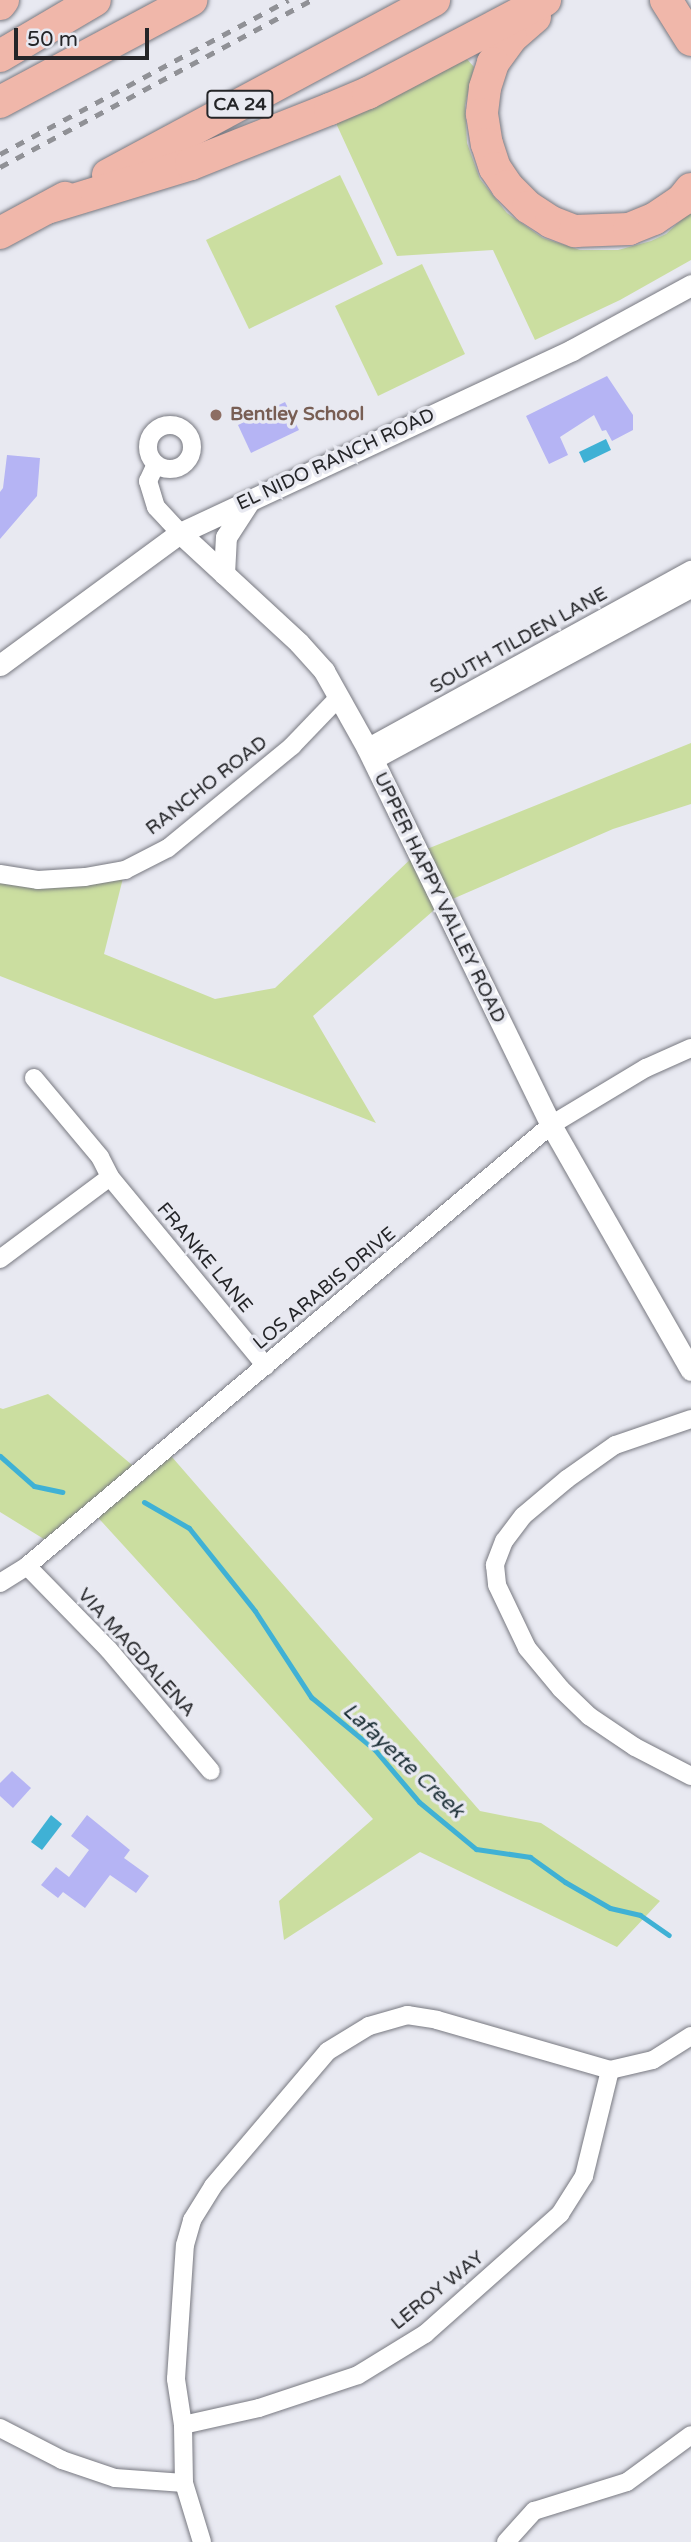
<!DOCTYPE html>
<style>
body{margin:0}
#map{position:relative;width:691px;height:2542px;overflow:hidden;background:#e8e9f1;font-family:"Varela Round",sans-serif}
div>[style]{position:absolute}
[style*='--x']{left:calc(var(--x)*1px);top:calc(var(--y)*1px);width:calc(var(--w)*1px);rotate:calc(var(--a)*1deg)}
.green>*{inset:0;background:#cbdea0}
.water>*{inset:0;background:#3fb1d5}
.stream>*{height:5px;margin:-2.5px;padding:0 2.5px;transform-origin:2.5px;border-radius:2.5px;background:#3fb1d5}
.building>*{inset:0;background:#b5b4f4}
.roads{filter:drop-shadow(0 0 2px #787981) drop-shadow(0 0 2px #787981)}
.minor>*{height:18px;margin:-9px;padding:0 9px;transform-origin:9px;border-radius:9px;background:#fff}
.minor>.ring{margin:-9px;padding:0;box-sizing:content-box;background:none;border:18px solid #fff;border-radius:50%}
.tertiary>*{height:21px;margin:-10.5px;padding:0 10.5px;transform-origin:10.5px;border-radius:10.5px;background:#fff}
.motorway>*{height:32px;margin:-16px;padding:0 16px;transform-origin:16px;border-radius:16px;background:#f0b7aa}
.rail>*{height:5px;margin-top:-2.5px;transform-origin:0;background:repeating-linear-gradient(90deg,#909196 0 9px,transparent 0 18px)}
.dots>*{width:19px;height:19px;translate:-50% -50%;box-sizing:border-box;border:4px solid #e8e9f1;border-radius:50%}
span{translate:-50% -50%;white-space:nowrap;text-align:center;line-height:1.15;-webkit-text-stroke:7px #e8e9f1;paint-order:stroke}
.shield-label span{padding:2px 5px;background:#e8e9f1;border:2px solid;border-radius:5px;-webkit-text-stroke-width:0}
.shield-label{font-size:18px;color:#242528;font-weight:700}
.education-label{font-size:19px;color:#785e54;font-weight:700}
.left{translate:0 -50%;text-align:left}
.street-label{font-size:19px;color:#242528}
.water-label{font-size:21px;color:#1c2f36;font-style:italic}
.scale{position:absolute;left:14px;top:28px;width:135px;height:32px;box-sizing:border-box;border:4px solid #242528;border-top:0;padding-left:9px;font-size:21px;line-height:24px;white-space:nowrap;color:#242528;-webkit-text-stroke:5px #e8e9f1;paint-order:stroke}
</style>
<div id="map">
<div class="green">
<div style="clip-path:polygon(466px 58px,474px 67px,465px 105px,467px 143px,480px 179px,507px 213px,543px 238px,580px 250px,618px 250px,651px 241px,666px 234px,691px 211px,691px 260px,620px 300px,535px 340px,493px 250px,397px 256px,335px 121px)"></div>
<div style="clip-path:polygon(340px 175px,383px 264px,249px 329px,206px 240px)"></div>
<div style="clip-path:polygon(422px 264px,465px 354px,378px 396px,335px 306px)"></div>
<div style="clip-path:polygon(691px 743px,691px 804px,613px 829px,441px 904px,313px 1016px,376px 1123px,0 976px,0 874px,125px 870px,104px 954px,215px 999px,275px 988px,417px 853px)"></div>
<div style="clip-path:polygon(48px 1394px,138px 1470px,165px 1449px,480px 1811px,541px 1823px,660px 1901px,617px 1947px,420px 1852px,284px 1940px,279px 1901px,373px 1819px,92px 1511px,52px 1544px,0 1512px,0 1408px,3px 1409px)"></div>
</div>
<div class="water">
<div style="clip-path:polygon(606px 439px,611px 450px,584px 463px,579px 452px)"></div>
<div style="clip-path:polygon(51px 1815px,62px 1824px,42px 1850px,31px 1842px)"></div>
</div>
<div class="stream">
<div style="--x:0;--y:1456;--w:45;--a:41.4"></div>
<div style="--x:34;--y:1486;--w:29;--a:12"></div>
<div style="--x:144;--y:1502;--w:52;--a:30"></div>
<div style="--x:189;--y:1528;--w:106;--a:51.5"></div>
<div style="--x:255;--y:1611;--w:103;--a:56.9"></div>
<div style="--x:311;--y:1697;--w:83;--a:39.6"></div>
<div style="--x:375;--y:1750;--w:68;--a:49.8"></div>
<div style="--x:419;--y:1802;--w:74;--a:39.5"></div>
<div style="--x:476;--y:1849;--w:55;--a:8.4"></div>
<div style="--x:530;--y:1857;--w:43;--a:35.5"></div>
<div style="--x:565;--y:1882;--w:52;--a:30"></div>
<div style="--x:610;--y:1908;--w:31;--a:13"></div>
<div style="--x:640;--y:1915;--w:35;--a:35"></div>
</div>
<div class="building">
<div style="clip-path:polygon(607px 376px,633px 415px,633px 430px,612px 441px,606px 430px,602px 431px,594px 415px,560px 437px,568px 455px,549px 464px,526px 416px)"></div>
<div style="clip-path:polygon(285px 402px,299px 430px,251px 453px,238px 425px)"></div>
<div style="clip-path:polygon(7px 455px,40px 458px,37px 496px,0 539px,0 492px,3px 488px)"></div>
<div style="clip-path:polygon(12px 1771px,31px 1788px,13px 1808px,0 1796px,0 1783px)"></div>
<div style="clip-path:polygon(87px 1815px,130px 1850px,124px 1858px,149px 1876px,136px 1893px,110px 1875px,85px 1908px,63px 1892px,58px 1898px,41px 1885px,56px 1867px,69px 1877px,89px 1850px,71px 1836px)"></div>
</div>
<div class="roads">
<div class="minor">
<div class="ring" style="left:148px;top:425px;width:26px;height:26px"></div>
<div style="--x:156;--y:464;--w:19;--a:115"></div>
<div style="--x:148;--y:481;--w:27;--a:73"></div>
<div style="--x:156;--y:507;--w:35;--a:47"></div>
<div style="--x:367;--y:748;--w:370;--a:-28.8"></div>
<div style="--x:373;--y:761;--w:362;--a:-28.4"></div>
<div style="--x:0;--y:874;--w:38;--a:9"></div>
<div style="--x:38;--y:880;--w:47;--a:-3.7"></div>
<div style="--x:85;--y:877;--w:41;--a:-9.9"></div>
<div style="--x:125;--y:870;--w:48;--a:-27.1"></div>
<div style="--x:168;--y:848;--w:161;--a:-39.4"></div>
<div style="--x:292;--y:746;--w:68;--a:-46.2"></div>
<div style="--x:34;--y:1078;--w:103;--a:50.1"></div>
<div style="--x:100;--y:1157;--w:22;--a:63"></div>
<div style="--x:110;--y:1177;--w:245;--a:50.5"></div>
<div style="--x:0;--y:1259;--w:137;--a:-36.7"></div>
<div style="--x:691;--y:1419;--w:80;--a:161.1"></div>
<div style="--x:615;--y:1445;--w:59;--a:144.7"></div>
<div style="--x:567;--y:1479;--w:57;--a:139.9"></div>
<div style="--x:523;--y:1516;--w:31;--a:127"></div>
<div style="--x:504;--y:1541;--w:26;--a:111"></div>
<div style="--x:495;--y:1565;--w:20;--a:84"></div>
<div style="--x:497;--y:1585;--w:70;--a:64.5"></div>
<div style="--x:527;--y:1648;--w:53;--a:50.3"></div>
<div style="--x:561;--y:1689;--w:39;--a:44"></div>
<div style="--x:589;--y:1716;--w:55;--a:34"></div>
<div style="--x:635;--y:1747;--w:63;--a:27.4"></div>
<div style="--x:27;--y:1566;--w:117;--a:45.7"></div>
<div style="--x:109;--y:1650;--w:158;--a:49.9"></div>
<div style="--x:0;--y:1583;--w:32;--a:-32"></div>
<div style="--x:27;--y:1566;--w:685;--a:-40.08"></div>
<div style="--x:551;--y:1125;--w:111;--a:-31"></div>
<div style="--x:646;--y:1068;--w:49;--a:-24"></div>
<div style="--x:183;--y:2425;--w:78;--a:-12.6"></div>
<div style="--x:259;--y:2408;--w:104;--a:-18.4"></div>
<div style="--x:358;--y:2375;--w:79;--a:-31.5"></div>
<div style="--x:425;--y:2334;--w:181;--a:-41.6"></div>
<div style="--x:560;--y:2214;--w:45;--a:-57.7"></div>
<div style="--x:584;--y:2176;--w:109;--a:-76.2"></div>
<div style="--x:0;--y:2428;--w:70;--a:27.3"></div>
<div style="--x:62;--y:2460;--w:56;--a:18.8"></div>
<div style="--x:115;--y:2478;--w:69;--a:4.1"></div>
<div style="--x:202;--y:2542;--w:62;--a:-107"></div>
<div style="--x:184;--y:2483;--w:58;--a:-91"></div>
<div style="--x:183;--y:2425;--w:47;--a:-98.7"></div>
<div style="--x:176;--y:2379;--w:134;--a:-86.2"></div>
<div style="--x:185;--y:2245;--w:26;--a:-74"></div>
<div style="--x:192;--y:2220;--w:40;--a:-58"></div>
<div style="--x:213;--y:2186;--w:177;--a:-49.6"></div>
<div style="--x:328;--y:2051;--w:48;--a:-31.4"></div>
<div style="--x:369;--y:2026;--w:40;--a:-16"></div>
<div style="--x:407;--y:2015;--w:30;--a:9"></div>
<div style="--x:437;--y:2020;--w:180;--a:16.1"></div>
<div style="--x:610;--y:2070;--w:44;--a:-13.1"></div>
<div style="--x:653;--y:2060;--w:45;--a:-32.3"></div>
<div style="--x:506;--y:2542;--w:42;--a:-47.9"></div>
<div style="--x:534;--y:2511;--w:97;--a:-17.3"></div>
<div style="--x:627;--y:2482;--w:79;--a:-36.3"></div>
</div>
<div class="tertiary">
<div style="--x:180;--y:533;--w:162;--a:42.7"></div>
<div style="--x:299;--y:643;--w:38;--a:48"></div>
<div style="--x:324;--y:671;--w:88;--a:60.8"></div>
<div style="--x:367;--y:748;--w:420;--a:64"></div>
<div style="--x:551;--y:1125;--w:282;--a:60.3"></div>
<div style="--x:224;--y:574;--w:37;--a:-87"></div>
<div style="--x:226;--y:537;--w:44;--a:-57"></div>
<div style="--x:0;--y:665;--w:223;--a:-36.3"></div>
<div style="--x:180;--y:533;--w:433;--a:-25"></div>
<div style="--x:572;--y:350;--w:136;--a:-28.6"></div>
</div>
<div class="motorway">
<div style="--x:666;--y:0;--w:47;--a:58"></div>
<div style="--x:0;--y:4;--w:5;--a:-53"></div>
<div style="--x:535;--y:17;--w:32;--a:139"></div>
<div style="--x:511;--y:38;--w:31;--a:126"></div>
<div style="--x:493;--y:63;--w:26;--a:108"></div>
<div style="--x:485;--y:88;--w:26;--a:97"></div>
<div style="--x:482;--y:114;--w:30;--a:81"></div>
<div style="--x:487;--y:144;--w:25;--a:72"></div>
<div style="--x:495;--y:168;--w:22;--a:56"></div>
<div style="--x:507;--y:186;--w:30;--a:45"></div>
<div style="--x:528;--y:207;--w:27;--a:33"></div>
<div style="--x:551;--y:222;--w:26;--a:21"></div>
<div style="--x:575;--y:231;--w:54;--a:-2.1"></div>
<div style="--x:629;--y:229;--w:27;--a:-22"></div>
<div style="--x:654;--y:219;--w:34;--a:-34"></div>
<div style="--x:682;--y:200;--w:14;--a:-51"></div>
<div style="--x:0;--y:56;--w:110;--a:-30.5"></div>
<div style="--x:0;--y:102;--w:217;--a:-28.1"></div>
<div style="--x:108;--y:175;--w:370;--a:-28.2"></div>
<div style="--x:47;--y:208;--w:151;--a:-17"></div>
<div style="--x:191;--y:164;--w:149;--a:-21.6"></div>
<div style="--x:330;--y:109;--w:41;--a:-22.8"></div>
<div style="--x:368;--y:93;--w:200;--a:-27.7"></div>
<div style="--x:0;--y:233;--w:74;--a:-28.3"></div>
</div>
</div>
<div class="rail">
<div style="--x:0;--y:154;--w:327;--a:-28.1"></div>
<div style="--x:0;--y:167;--w:354;--a:-28.2"></div>
</div>
<div class="dots">
<div style="left:216px;top:415px;background:#8d6e63"></div>
</div>
<div class="shield-label">
<span style="left:240px;top:104px">CA 24</span>
</div>
<div class="education-label">
<span class="left" style="left:230px;top:415px">Bentley School</span>
</div>
<div class="street-label">
<span style="left:336px;top:460px;rotate:-25deg">EL NIDO RANCH ROAD</span>
<span style="left:519px;top:641px;rotate:-29deg">SOUTH TILDEN LANE</span>
<span style="left:207px;top:786px;rotate:-38deg">RANCHO ROAD</span>
<span style="left:439px;top:898px;rotate:64deg">UPPER HAPPY VALLEY ROAD</span>
<span style="left:204px;top:1258px;rotate:50deg">FRANKE LANE</span>
<span style="left:325px;top:1289px;rotate:-40deg">LOS ARABIS DRIVE</span>
<span style="left:136px;top:1653px;rotate:48deg">VIA MAGDALENA</span>
<span style="left:438px;top:2291px;rotate:-39deg">LEROY WAY</span>
</div>
<div class="water-label">
<span style="left:403px;top:1761px;rotate:43deg">Lafayette Creek</span>
</div>
<div class="scale">50 m</div>
</div>
